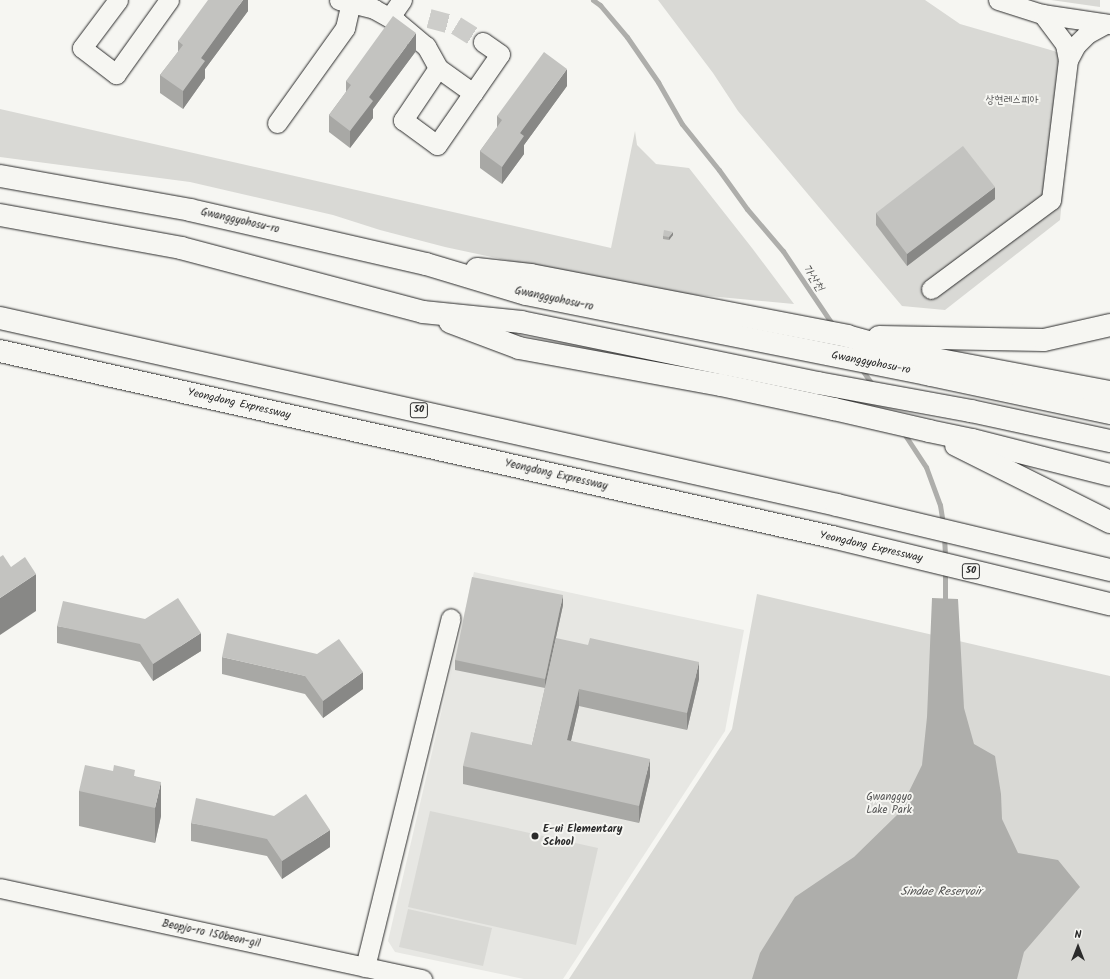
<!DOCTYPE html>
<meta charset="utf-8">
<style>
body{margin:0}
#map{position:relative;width:1110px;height:979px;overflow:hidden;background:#f6f6f2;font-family:Kalam,"Poor Story",sans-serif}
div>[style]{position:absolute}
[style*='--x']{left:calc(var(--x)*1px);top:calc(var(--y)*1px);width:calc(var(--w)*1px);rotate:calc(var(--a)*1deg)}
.built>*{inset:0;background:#e7e7e3}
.green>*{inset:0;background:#d9d9d5}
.water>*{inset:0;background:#aeaeab}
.stream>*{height:5px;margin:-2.5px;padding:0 2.5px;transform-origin:2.5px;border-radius:2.5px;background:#aeaeab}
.minor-tunnel>*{height:19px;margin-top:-9.5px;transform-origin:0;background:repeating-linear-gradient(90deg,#cdcdca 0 19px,transparent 0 29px)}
.roads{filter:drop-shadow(0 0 1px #2b2b2b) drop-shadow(0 0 1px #2b2b2b)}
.minor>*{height:19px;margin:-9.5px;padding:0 9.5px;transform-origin:9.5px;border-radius:9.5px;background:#f6f6f2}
.highway>*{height:22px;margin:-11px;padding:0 11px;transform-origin:11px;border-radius:11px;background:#f6f6f2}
.wall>*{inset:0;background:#a8a8a5}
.shaded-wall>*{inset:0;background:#888886}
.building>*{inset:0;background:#c3c3c0}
.dots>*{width:11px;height:11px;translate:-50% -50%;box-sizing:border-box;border:2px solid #f6f6f2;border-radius:50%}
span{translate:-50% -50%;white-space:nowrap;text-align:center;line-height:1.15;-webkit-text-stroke:4px #f6f6f2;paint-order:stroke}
.shield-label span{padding:1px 3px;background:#f6f6f2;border:1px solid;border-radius:3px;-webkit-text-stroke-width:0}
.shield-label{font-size:10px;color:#2b2b2b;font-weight:700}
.park-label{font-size:11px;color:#565656}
.street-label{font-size:11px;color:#2b2b2b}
.poi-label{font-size:11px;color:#2b2b2b;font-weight:700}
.left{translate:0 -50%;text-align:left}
.water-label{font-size:12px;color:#525251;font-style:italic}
.north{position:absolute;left:1058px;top:927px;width:40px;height:40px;-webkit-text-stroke:3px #f6f6f2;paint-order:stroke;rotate:0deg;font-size:11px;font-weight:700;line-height:16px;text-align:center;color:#2b2b2b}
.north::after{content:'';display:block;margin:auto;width:14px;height:18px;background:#2b2b2b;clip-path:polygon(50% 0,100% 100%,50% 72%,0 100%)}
</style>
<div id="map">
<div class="built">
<div style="clip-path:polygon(474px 572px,744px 630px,725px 731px,563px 979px,524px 979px,395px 952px,388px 941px)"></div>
</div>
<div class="green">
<div style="clip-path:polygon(658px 0,925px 0,960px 24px,1054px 51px,1075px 62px,1060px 220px,945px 310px,902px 306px,738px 111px,713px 73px)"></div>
<div style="clip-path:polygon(1051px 0,1100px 0,1100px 7px)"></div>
<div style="clip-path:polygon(0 109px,611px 248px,635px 131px,637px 145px,656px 164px,689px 168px,752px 248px,794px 304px,645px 290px,445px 247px,380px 230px,333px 215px,190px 182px,0 157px)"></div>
<div style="clip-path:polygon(757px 594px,1110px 676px,1110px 979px,569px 979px,732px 729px)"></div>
<div style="clip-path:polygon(430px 811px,598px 848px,576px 945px,408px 907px)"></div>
<div style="clip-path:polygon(408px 909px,492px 928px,483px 966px,399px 947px)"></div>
</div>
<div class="water">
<div style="clip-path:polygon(932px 598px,958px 599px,964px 708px,974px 744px,995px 756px,1001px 794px,1002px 819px,1018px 853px,1058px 860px,1080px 887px,1024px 952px,1017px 979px,752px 979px,760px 953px,795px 897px,854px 857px,898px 814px,922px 765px,927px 717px)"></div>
</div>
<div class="stream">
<div style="--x:593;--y:0;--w:9;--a:36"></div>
<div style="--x:600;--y:5;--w:42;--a:49.8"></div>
<div style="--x:627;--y:37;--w:55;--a:55.4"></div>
<div style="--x:658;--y:82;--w:48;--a:60.3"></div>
<div style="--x:682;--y:124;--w:59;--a:51.2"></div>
<div style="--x:719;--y:170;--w:48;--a:54.3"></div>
<div style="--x:747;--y:209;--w:55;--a:49.4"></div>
<div style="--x:783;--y:251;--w:93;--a:56"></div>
<div style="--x:861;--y:368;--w:22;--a:56"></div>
<div style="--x:903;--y:432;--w:42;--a:56.7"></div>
<div style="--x:926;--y:467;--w:40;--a:69.8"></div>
<div style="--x:940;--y:505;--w:19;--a:81"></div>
<div style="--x:944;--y:536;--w:22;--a:87"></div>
<div style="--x:945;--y:570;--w:28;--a:90"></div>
</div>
<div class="minor-tunnel">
<div style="--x:429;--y:18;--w:28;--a:15"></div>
<div style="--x:456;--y:25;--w:32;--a:32"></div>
</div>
<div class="roads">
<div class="minor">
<div style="--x:118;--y:0;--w:60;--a:126.9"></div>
<div style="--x:82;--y:48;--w:43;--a:37.4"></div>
<div style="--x:116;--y:74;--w:91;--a:-54.4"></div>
<div style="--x:339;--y:0;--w:36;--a:14"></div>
<div style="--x:374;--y:9;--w:26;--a:29"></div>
<div style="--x:397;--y:22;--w:38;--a:40"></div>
<div style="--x:426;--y:46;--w:25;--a:61"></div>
<div style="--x:438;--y:68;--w:43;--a:35.5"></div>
<div style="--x:473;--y:93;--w:47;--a:-55.3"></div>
<div style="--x:500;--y:54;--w:21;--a:-145"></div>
<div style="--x:998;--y:0;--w:46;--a:17.7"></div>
<div style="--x:1042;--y:14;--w:69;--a:8.4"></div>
<div style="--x:390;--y:17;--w:21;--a:-55"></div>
<div style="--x:1068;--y:60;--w:17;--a:-62"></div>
<div style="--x:1076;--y:45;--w:16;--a:-45"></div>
<div style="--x:1087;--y:34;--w:21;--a:-29"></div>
<div style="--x:438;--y:68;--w:63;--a:123.9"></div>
<div style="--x:403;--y:120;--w:42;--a:36.3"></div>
<div style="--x:437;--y:145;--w:63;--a:-55.3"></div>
<div style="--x:277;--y:123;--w:117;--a:-54.4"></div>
<div style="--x:345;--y:28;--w:26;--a:-77"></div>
<div style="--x:931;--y:289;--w:149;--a:-36.6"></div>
<div style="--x:1051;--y:200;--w:141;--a:-83.1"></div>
<div style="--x:1068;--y:60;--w:16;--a:-101"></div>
<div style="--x:1065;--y:44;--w:38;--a:-127"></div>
<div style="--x:0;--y:888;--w:432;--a:12.2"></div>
<div style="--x:365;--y:967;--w:359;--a:-76.2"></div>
</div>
<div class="highway">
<div style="--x:0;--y:176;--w:193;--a:10.1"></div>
<div style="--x:190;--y:210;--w:242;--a:12.9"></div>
<div style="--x:426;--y:264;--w:104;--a:16.7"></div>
<div style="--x:526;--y:294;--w:413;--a:11.3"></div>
<div style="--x:931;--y:375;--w:183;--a:12"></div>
<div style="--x:0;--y:215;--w:184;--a:10.3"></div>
<div style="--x:181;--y:248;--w:250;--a:14.8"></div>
<div style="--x:423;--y:312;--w:99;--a:5.8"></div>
<div style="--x:521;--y:322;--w:303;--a:11.6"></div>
<div style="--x:818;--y:383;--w:156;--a:10.4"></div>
<div style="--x:971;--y:411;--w:142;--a:12.2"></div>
<div style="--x:477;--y:269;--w:54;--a:6.3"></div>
<div style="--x:531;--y:275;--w:322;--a:10.9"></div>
<div style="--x:847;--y:336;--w:75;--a:15.5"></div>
<div style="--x:919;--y:356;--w:194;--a:10.7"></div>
<div style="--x:0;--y:318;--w:858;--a:12.59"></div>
<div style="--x:837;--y:505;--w:281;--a:13.4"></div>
<div style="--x:450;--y:322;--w:74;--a:20.6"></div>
<div style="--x:519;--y:348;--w:205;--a:10.4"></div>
<div style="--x:721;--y:385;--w:116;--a:12"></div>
<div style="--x:834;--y:409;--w:98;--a:13"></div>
<div style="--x:929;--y:431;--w:44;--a:11.8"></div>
<div style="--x:972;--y:440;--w:142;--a:14.2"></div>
<div style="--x:879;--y:337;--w:165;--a:1"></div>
<div style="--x:1044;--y:340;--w:68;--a:-12.8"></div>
<div style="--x:0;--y:351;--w:853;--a:12.6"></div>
<div style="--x:832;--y:537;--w:286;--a:13.6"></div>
<div style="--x:956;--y:445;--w:172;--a:26.6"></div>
</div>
</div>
<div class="wall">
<div style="clip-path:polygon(248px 0,248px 11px,205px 69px,205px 78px,183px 109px,160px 93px,160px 75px,178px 52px,178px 41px)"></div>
<div style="clip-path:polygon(416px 51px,373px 109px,373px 118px,350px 148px,329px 132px,329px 115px,346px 92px,346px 81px)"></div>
<div style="clip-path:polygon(567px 86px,524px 145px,524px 154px,502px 184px,480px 168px,480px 151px,497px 128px,497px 116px)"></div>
<div style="clip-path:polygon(995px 199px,907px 266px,876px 225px,876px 213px)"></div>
<div style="clip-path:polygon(673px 235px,669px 240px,663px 239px,663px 236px)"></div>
<div style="clip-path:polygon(563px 605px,547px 679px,699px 679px,687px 730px,579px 706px,571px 741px,650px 776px,639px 823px,463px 784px,463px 766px,532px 745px,545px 688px,455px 670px,455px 660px)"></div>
<div style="clip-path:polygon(57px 626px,201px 651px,153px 681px,140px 662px,57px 643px)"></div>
<div style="clip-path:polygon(222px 657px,363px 689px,323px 718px,305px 694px,222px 674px)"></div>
<div style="clip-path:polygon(135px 776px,161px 816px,155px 843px,79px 826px,79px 791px)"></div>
<div style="clip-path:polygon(191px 823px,330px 847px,282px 879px,267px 856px,191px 841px)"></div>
</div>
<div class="shaded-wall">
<div style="clip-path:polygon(243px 0,248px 0,248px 11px,205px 69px,205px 78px,183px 109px,183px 91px,201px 58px)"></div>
<div style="clip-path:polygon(416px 33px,416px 51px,373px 109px,373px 118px,350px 148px,350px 131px,369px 97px)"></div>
<div style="clip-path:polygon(567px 69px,567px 86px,524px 145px,524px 154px,502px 184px,502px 167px,520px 133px)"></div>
<div style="clip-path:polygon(995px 187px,995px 199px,907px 266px,907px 254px)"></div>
<div style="clip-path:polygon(673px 232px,673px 235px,669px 240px,669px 237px)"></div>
<div style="clip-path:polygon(36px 574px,36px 611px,0 635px,0 598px)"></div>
<div style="clip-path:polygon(563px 595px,563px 605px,545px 688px,545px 679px)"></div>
<div style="clip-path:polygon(201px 633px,201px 651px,153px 681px,153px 664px)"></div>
<div style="clip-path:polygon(699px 662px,699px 679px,687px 730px,687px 713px)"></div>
<div style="clip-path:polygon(363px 672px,363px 689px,323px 718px,323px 701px)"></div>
<div style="clip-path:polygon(579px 689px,579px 706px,567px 758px,567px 740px)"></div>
<div style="clip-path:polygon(650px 759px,650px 776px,639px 823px,639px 806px)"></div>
<div style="clip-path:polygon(161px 782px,161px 816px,155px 843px,155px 808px)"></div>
<div style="clip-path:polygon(330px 830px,330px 847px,282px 879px,282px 861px)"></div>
</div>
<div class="building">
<div style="clip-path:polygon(208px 0,243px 0,201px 58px,205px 61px,183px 91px,160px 75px,183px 45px,178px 41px)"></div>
<div style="clip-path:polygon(393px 16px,416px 33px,369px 97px,373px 101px,350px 131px,329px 115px,351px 85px,346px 81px)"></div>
<div style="clip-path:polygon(544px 52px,567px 69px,520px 133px,524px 136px,502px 167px,480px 151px,502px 120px,497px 116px)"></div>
<div style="clip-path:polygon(963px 146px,995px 187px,907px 254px,876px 213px)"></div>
<div style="clip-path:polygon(664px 230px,673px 232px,669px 237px,663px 236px)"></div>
<div style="clip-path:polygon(3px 555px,11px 567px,25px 557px,36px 574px,0 598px,0 557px)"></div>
<div style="clip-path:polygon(472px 577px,563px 595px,545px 679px,455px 660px)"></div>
<div style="clip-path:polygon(178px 598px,201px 633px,153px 664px,140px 644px,57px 626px,63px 601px,145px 619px)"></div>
<div style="clip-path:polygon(227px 633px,317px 654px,339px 639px,363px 672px,323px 701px,305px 676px,222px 657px)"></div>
<div style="clip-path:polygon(556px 638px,588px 645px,590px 638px,699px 662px,687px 713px,579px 689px,567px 740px,650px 759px,639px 806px,463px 766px,471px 732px,532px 745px)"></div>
<div style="clip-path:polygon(85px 765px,113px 771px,114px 765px,135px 770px,134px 776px,161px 782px,155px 808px,79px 791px)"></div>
<div style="clip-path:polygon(306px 794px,330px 830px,282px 861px,267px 839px,191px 823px,196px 798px,274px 816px)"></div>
</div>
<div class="dots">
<div style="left:535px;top:836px;background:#2b2b2b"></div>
</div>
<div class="shield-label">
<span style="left:419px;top:410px">50</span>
<span style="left:971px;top:571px">50</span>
</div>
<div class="park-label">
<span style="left:1012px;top:100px">상현레스피아</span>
<span style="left:889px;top:804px">Gwanggyo<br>Lake Park</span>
</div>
<div class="street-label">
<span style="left:240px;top:221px;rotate:13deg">Gwanggyohosu-ro</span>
<span style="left:554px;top:299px;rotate:12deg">Gwanggyohosu-ro</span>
<span style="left:871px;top:363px;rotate:11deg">Gwanggyohosu-ro</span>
<span style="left:239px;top:404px;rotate:13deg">Yeongdong Expressway</span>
<span style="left:556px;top:475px;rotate:13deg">Yeongdong Expressway</span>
<span style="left:871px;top:547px;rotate:13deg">Yeongdong Expressway</span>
<span style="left:211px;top:934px;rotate:12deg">Beopjo-ro 150beon-gil</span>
</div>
<div class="poi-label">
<span class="left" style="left:543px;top:836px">E-ui Elementary<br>School</span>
</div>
<div class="water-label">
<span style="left:813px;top:278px;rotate:57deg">가산천</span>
<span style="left:941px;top:892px">Sindae Reservoir</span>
</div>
<div class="north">N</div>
</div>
